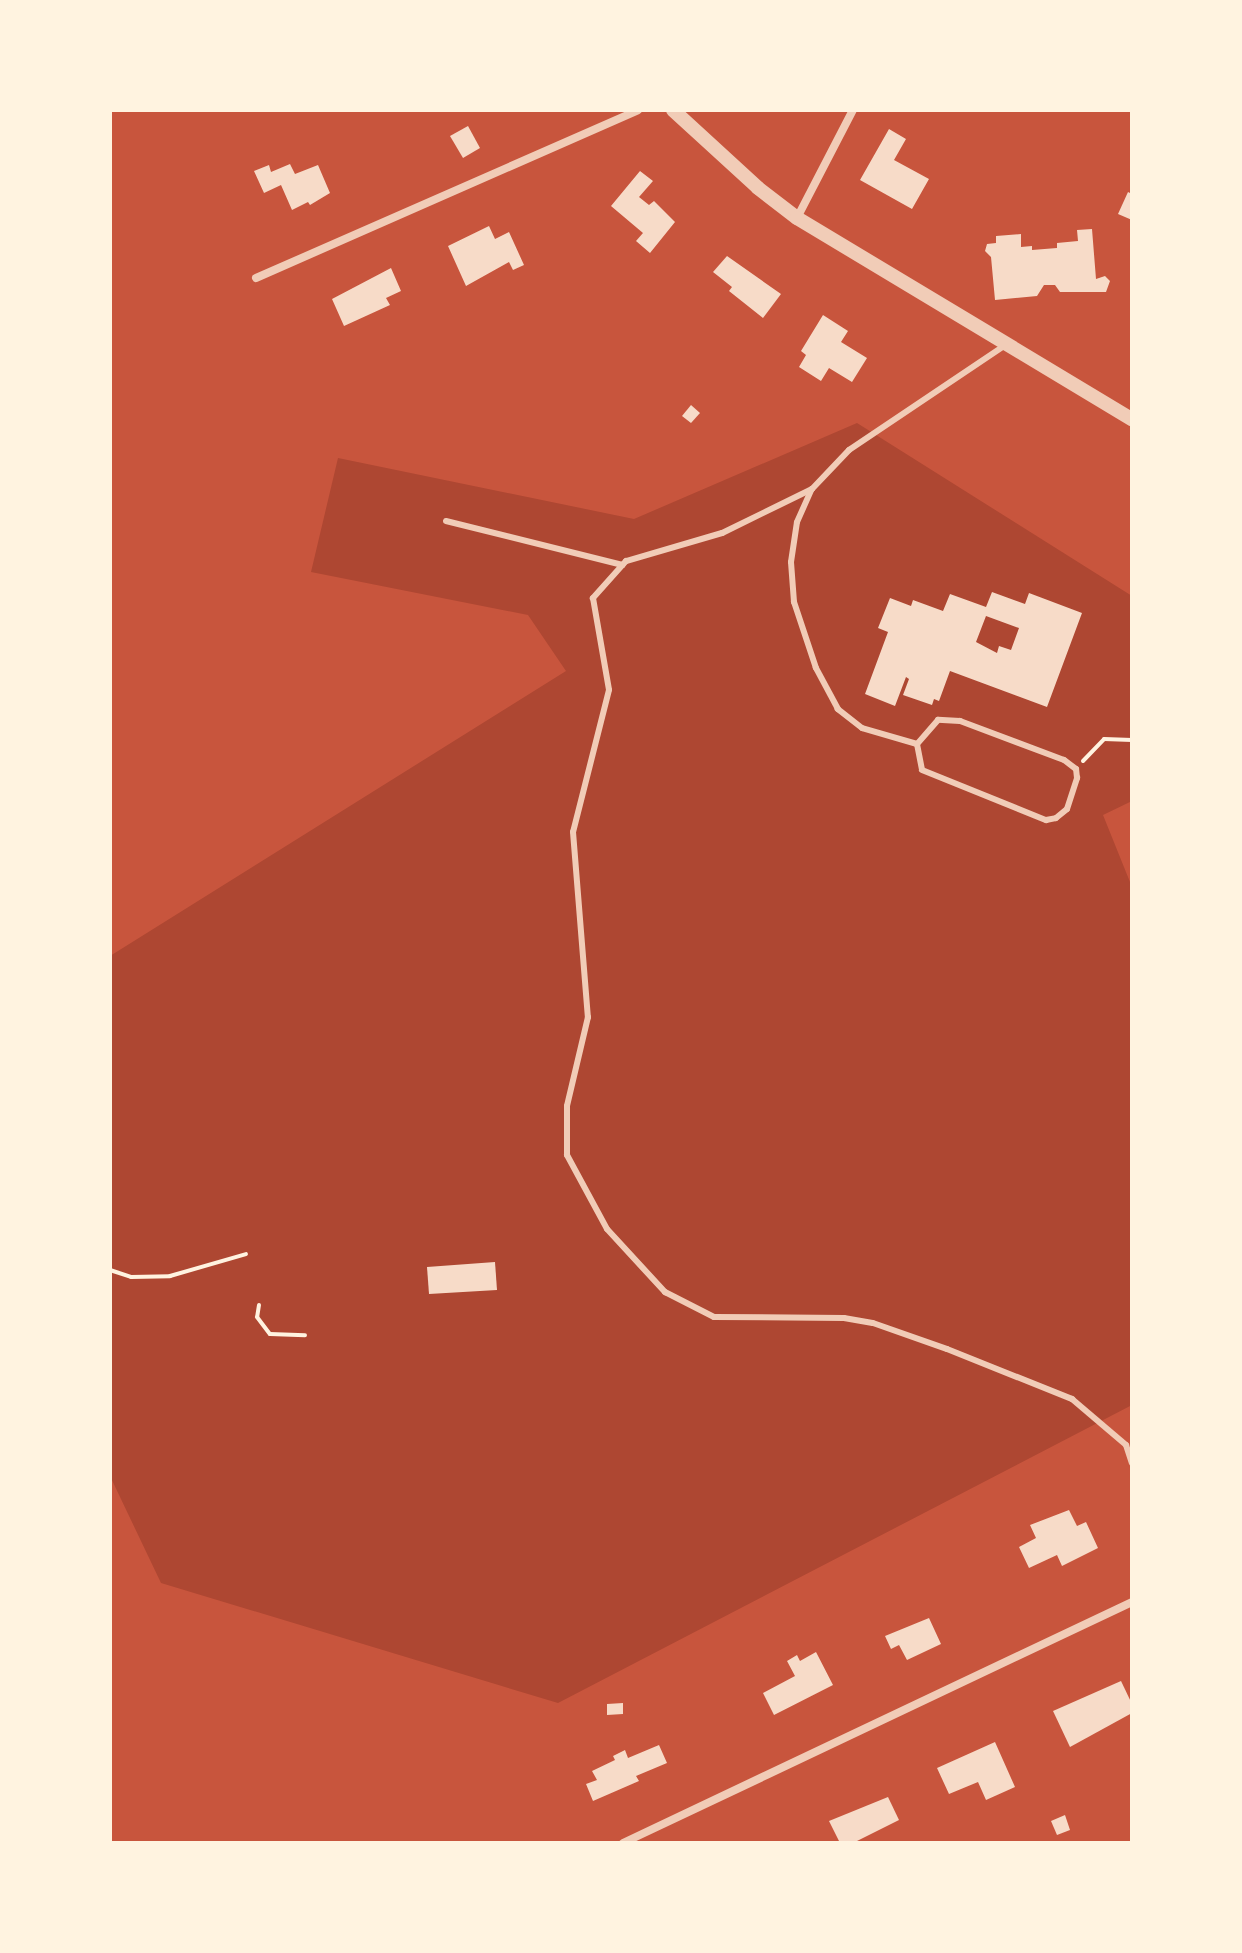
<!DOCTYPE html>
<style>
body{margin:0}
#map{position:relative;width:1242px;height:1953px;overflow:hidden;background:#c8553d;font-family:"Space Grotesk",sans-serif}
div>[style]{position:absolute}
[style*='--x']{left:calc(var(--x)*1px);top:calc(var(--y)*1px);width:calc(var(--w)*1px);rotate:calc(var(--a)*1deg)}
.green>*{inset:0;background:#ae4732}
.building>*{inset:0;background:#f7dbc8}
.path>*{height:4px;margin:-2px;padding:0 2px;transform-origin:2px;border-radius:2px;background:#fff3e0}
.service>*{height:6px;margin:-3px;padding:0 3px;transform-origin:3px;border-radius:3px;background:#f1ccb7}
.minor>*{height:8px;margin:-4px;padding:0 4px;transform-origin:4px;border-radius:4px;background:#f1ccb7}
.tertiary>*{height:14px;margin:-7px;padding:0 7px;transform-origin:7px;border-radius:7px;background:#f1ccb7}
span{translate:-50% -50%;white-space:nowrap;text-align:center;line-height:1.15;-webkit-text-stroke:6px #fff3e0;paint-order:stroke}
.frame{position:absolute;inset:0;border:112px solid #fff3e0;pointer-events:none}
</style>
<div id="map">
<div class="green">
<div style="clip-path:polygon(857px 423px,1132px 596px,1132px 801px,1103px 815px,1132px 887px,1132px 1405px,558px 1703px,161px 1583px,110px 1476px,110px 956px,566px 671px,528px 615px,311px 572px,338px 458px,634px 519px)"></div>
</div>
<div class="building">
<div style="clip-path:polygon(468px 126px,480px 148px,463px 158px,450px 136px)"></div>
<div style="clip-path:polygon(889px 129px,906px 139px,894px 160px,929px 179px,912px 209px,860px 180px)"></div>
<div style="clip-path:polygon(290px 164px,295px 174px,318px 165px,330px 193px,310px 205px,308px 202px,292px 210px,281px 185px,264px 193px,254px 171px,269px 165px,271px 172px)"></div>
<div style="clip-path:polygon(640px 171px,653px 181px,639px 197px,649px 205px,654px 201px,675px 222px,650px 253px,636px 241px,643px 233px,611px 206px)"></div>
<div style="clip-path:polygon(1128px 192px,1132px 194px,1132px 220px,1118px 214px)"></div>
<div style="clip-path:polygon(489px 226px,495px 239px,509px 232px,524px 265px,513px 270px,509px 262px,466px 286px,448px 246px)"></div>
<div style="clip-path:polygon(1092px 229px,1096px 279px,1105px 276px,1110px 281px,1106px 292px,1060px 292px,1055px 285px,1044px 285px,1037px 296px,995px 300px,991px 257px,985px 251px,987px 244px,996px 243px,996px 236px,1021px 234px,1021px 247px,1032px 246px,1032px 250px,1057px 248px,1057px 243px,1078px 241px,1077px 230px)"></div>
<div style="clip-path:polygon(727px 256px,781px 294px,763px 318px,729px 291px,732px 287px,713px 272px)"></div>
<div style="clip-path:polygon(391px 268px,401px 291px,386px 298px,390px 305px,344px 326px,332px 299px)"></div>
<div style="clip-path:polygon(823px 315px,848px 331px,841px 342px,867px 358px,852px 382px,829px 368px,821px 381px,799px 367px,806px 355px,801px 351px)"></div>
<div style="clip-path:polygon(691px 405px,700px 413px,691px 423px,682px 416px)"></div>
<div style="clip-path:polygon(evenodd,992px 592px,1025px 604px,1029px 593px,1082px 613px,1047px 707px,950px 671px,939px 701px,934px 699px,932px 705px,903px 695px,909px 679px,906px 677px,895px 706px,865px 694px,888px 632px,878px 628px,890px 598px,911px 606px,913px 600px,943px 611px,950px 594px,986px 607px,992px 592px,986px 616px,1019px 628px,1011px 650px,999px 646px,997px 653px,976px 642px,986px 616px)"></div>
<div style="clip-path:polygon(495px 1262px,497px 1290px,429px 1294px,427px 1267px)"></div>
<div style="clip-path:polygon(1069px 1510px,1077px 1526px,1086px 1522px,1098px 1548px,1062px 1566px,1057px 1555px,1029px 1568px,1019px 1547px,1036px 1538px,1030px 1525px)"></div>
<div style="clip-path:polygon(929px 1618px,941px 1644px,907px 1660px,899px 1645px,891px 1649px,885px 1636px)"></div>
<div style="clip-path:polygon(816px 1652px,833px 1685px,774px 1715px,763px 1693px,795px 1676px,787px 1661px,797px 1655px,800px 1661px)"></div>
<div style="clip-path:polygon(1121px 1681px,1132px 1704px,1132px 1713px,1070px 1747px,1053px 1711px)"></div>
<div style="clip-path:polygon(623px 1703px,623px 1714px,607px 1715px,607px 1704px)"></div>
<div style="clip-path:polygon(995px 1742px,1015px 1787px,986px 1800px,978px 1782px,949px 1794px,937px 1768px)"></div>
<div style="clip-path:polygon(659px 1745px,667px 1763px,636px 1776px,639px 1781px,593px 1801px,586px 1784px,597px 1780px,592px 1771px,615px 1760px,613px 1756px,625px 1750px,628px 1758px)"></div>
<div style="clip-path:polygon(888px 1797px,899px 1820px,853px 1843px,840px 1843px,829px 1821px)"></div>
<div style="clip-path:polygon(1065px 1815px,1070px 1830px,1057px 1835px,1051px 1821px)"></div>
</div>
<div class="path">
<div style="--x:1083;--y:761;--w:30;--a:-46"></div>
<div style="--x:1104;--y:739;--w:28;--a:2"></div>
<div style="--x:110;--y:1270;--w:22;--a:18"></div>
<div style="--x:131;--y:1277;--w:39;--a:-1"></div>
<div style="--x:170;--y:1276;--w:79;--a:-16.1"></div>
<div style="--x:259;--y:1305;--w:12;--a:99"></div>
<div style="--x:257;--y:1317;--w:21;--a:53"></div>
<div style="--x:270;--y:1334;--w:35;--a:2"></div>
</div>
<div class="service">
<div style="--x:812;--y:489;--w:100;--a:153.9"></div>
<div style="--x:722;--y:533;--w:100;--a:163.7"></div>
<div style="--x:626;--y:561;--w:50;--a:131.7"></div>
<div style="--x:593;--y:598;--w:93;--a:80.1"></div>
<div style="--x:609;--y:690;--w:146;--a:104.2"></div>
<div style="--x:573;--y:832;--w:186;--a:85.4"></div>
<div style="--x:588;--y:1017;--w:91;--a:103.3"></div>
<div style="--x:567;--y:1106;--w:49;--a:90"></div>
<div style="--x:567;--y:1155;--w:84;--a:61.6"></div>
<div style="--x:607;--y:1229;--w:86;--a:47.4"></div>
<div style="--x:665;--y:1292;--w:55;--a:27"></div>
<div style="--x:714;--y:1317;--w:130;--a:0.4"></div>
<div style="--x:844;--y:1318;--w:29;--a:10"></div>
<div style="--x:873;--y:1323;--w:78;--a:19.4"></div>
<div style="--x:947;--y:1349;--w:135;--a:21.8"></div>
<div style="--x:1072;--y:1399;--w:71;--a:40.4"></div>
<div style="--x:1126;--y:1445;--w:19;--a:72"></div>
<div style="--x:446;--y:521;--w:182;--a:14"></div>
<div style="--x:917;--y:744;--w:26;--a:79"></div>
<div style="--x:922;--y:770;--w:134;--a:22"></div>
<div style="--x:1046;--y:820;--w:10;--a:-11"></div>
<div style="--x:1056;--y:818;--w:14;--a:-39"></div>
<div style="--x:1067;--y:809;--w:33;--a:-72"></div>
<div style="--x:1077;--y:778;--w:9;--a:-96"></div>
<div style="--x:1076;--y:769;--w:15;--a:-143"></div>
<div style="--x:1064;--y:760;--w:111;--a:-159.4"></div>
<div style="--x:960;--y:721;--w:22;--a:-177"></div>
<div style="--x:938;--y:720;--w:32;--a:131"></div>
<div style="--x:917;--y:744;--w:57;--a:-163.8"></div>
<div style="--x:862;--y:728;--w:31;--a:-142"></div>
<div style="--x:838;--y:709;--w:47;--a:-118.2"></div>
<div style="--x:816;--y:668;--w:70;--a:-108.4"></div>
<div style="--x:794;--y:602;--w:40;--a:-94.3"></div>
<div style="--x:791;--y:562;--w:40;--a:-81.5"></div>
<div style="--x:797;--y:522;--w:36;--a:-66"></div>
<div style="--x:812;--y:489;--w:54;--a:-46.5"></div>
<div style="--x:849;--y:450;--w:188;--a:-33.9"></div>
</div>
<div class="minor">
<div style="--x:797;--y:218;--w:122;--a:-62.6"></div>
<div style="--x:256;--y:278;--w:417;--a:-23.7"></div>
<div style="--x:623;--y:1843;--w:563;--a:-25.34"></div>
</div>
<div class="tertiary">
<div style="--x:673;--y:110;--w:115;--a:42.5"></div>
<div style="--x:758;--y:188;--w:49;--a:37.6"></div>
<div style="--x:797;--y:218;--w:391;--a:31"></div>
</div>
<div class="frame"></div>
</div>
